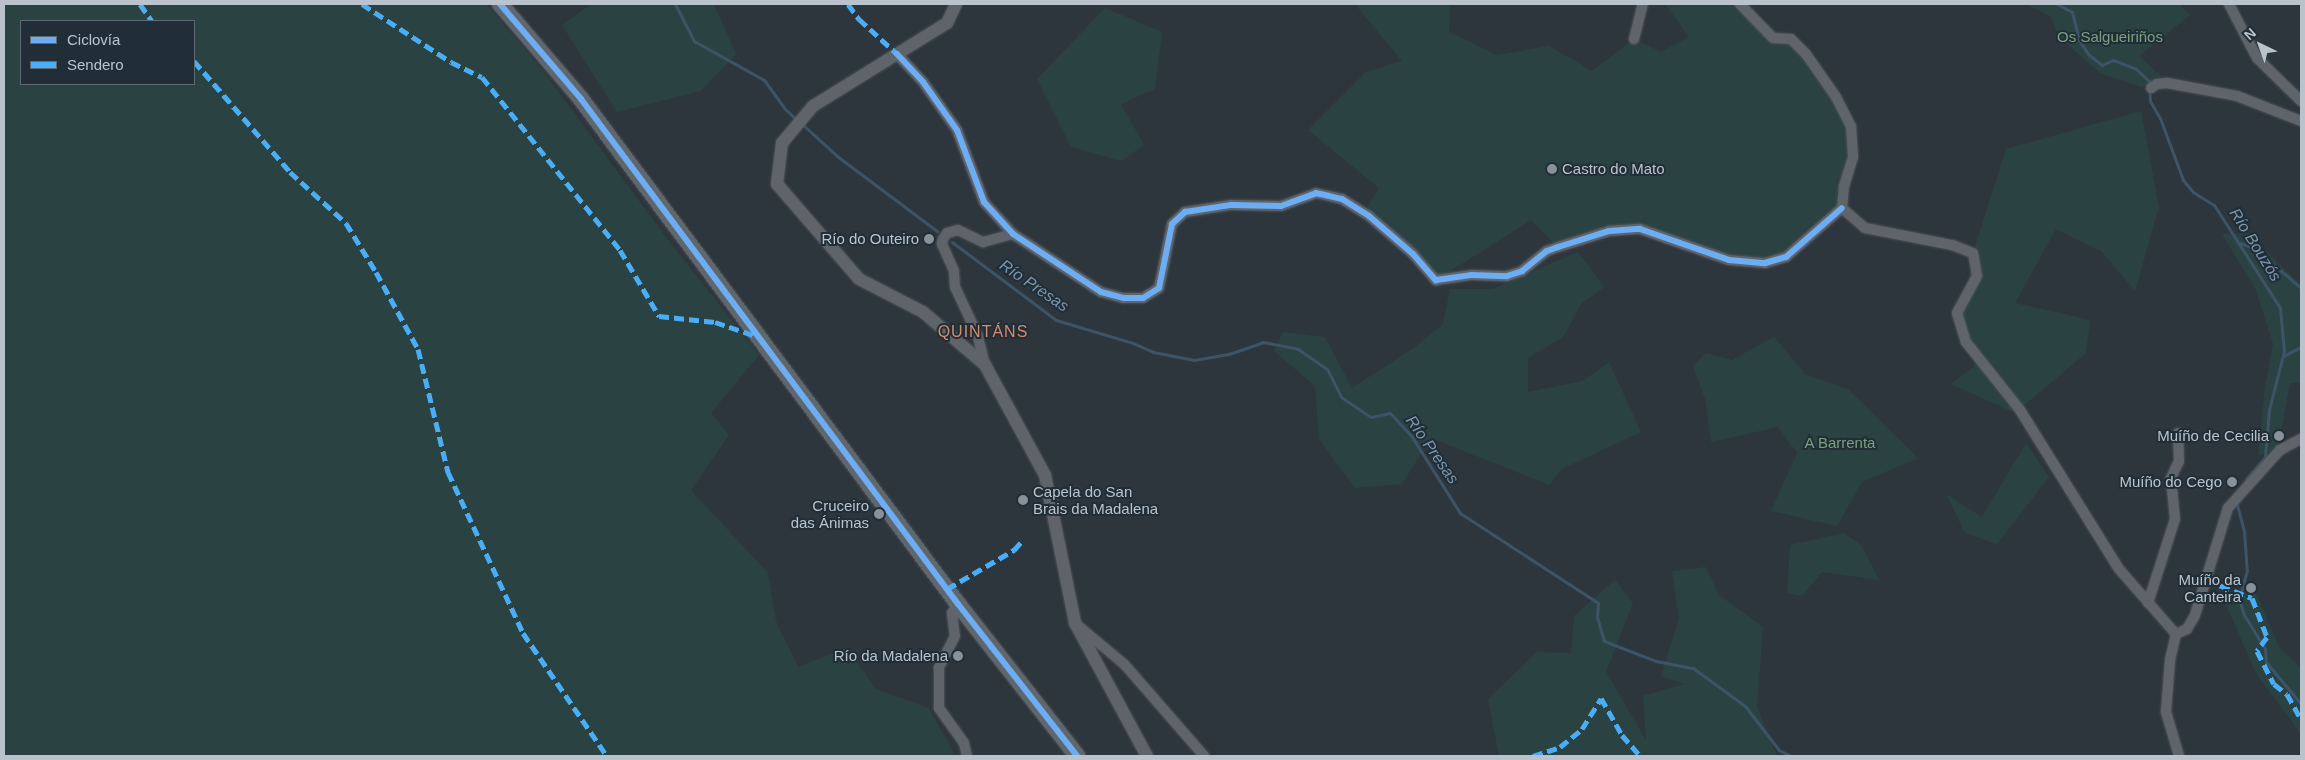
<!DOCTYPE html>
<meta charset="utf-8">
<style>
body{margin:0}
#map{position:relative;width:2305px;height:760px;overflow:hidden;background:#2e363d;font-family:Arial,sans-serif}
div>[style]{position:absolute}
[style*='--x']{left:calc(var(--x)*1px);top:calc(var(--y)*1px);width:calc(var(--w)*1px);rotate:calc(var(--a)*1deg)}
.green>*{inset:0;background:#2b4242}
.stream>*{height:3px;margin:-1.5px;padding:0 1.5px;transform-origin:1.5px;border-radius:1.5px;background:#3d5467}
.roads{filter:drop-shadow(0 0 1px #4d5257) drop-shadow(0 0 1px #4d5257)}
.minor>*{height:10px;margin:-5px;padding:0 5px;transform-origin:5px;border-radius:5px;background:#5e646a}
.tertiary>*{height:12px;margin:-6px;padding:0 6px;transform-origin:6px;border-radius:6px;background:#5e646a}
.primary>*{height:16px;margin:-8px;padding:0 8px;transform-origin:8px;border-radius:8px;background:#60676c}
.quiet>*{height:5px;margin-top:-2.5px;transform-origin:0;background:repeating-linear-gradient(90deg,#49aef6 0 10px,transparent 0 15px)}
.cycleway>*{height:6px;margin:-3px;padding:0 3px;transform-origin:3px;border-radius:3px;background:#6dadf4}
.dots>*{width:14px;height:14px;translate:-50% -50%;box-sizing:border-box;border:2px solid #212e38;border-radius:50%}
span{translate:-50% -50%;white-space:nowrap;text-align:center;line-height:1.15;-webkit-text-stroke:4px #212e38;paint-order:stroke}
.park-label{font-size:15px;color:#79a17d}
.poi-label{font-size:15px;color:#bac3cc}
.left{translate:0 -50%;text-align:left}
.right{translate:-100% -50%;text-align:right}
.water-label{font-size:16px;color:#7b97ae;font-style:italic}
.neighbourhood-label{font-size:16px;color:#d48c6d;letter-spacing:1px}
.frame{position:absolute;inset:0;border:5px solid #bac3cc;pointer-events:none}
.legend{position:absolute;left:20px;top:20px;width:175px;height:65px;box-sizing:border-box;background:#212e38;border:1px solid #5e6a73;margin:0;padding:6px 9px;list-style:none;font-size:15px;color:#bac3cc}
.legend li{display:flex;align-items:center;gap:10px;height:25px}
.legend b{width:25px;border:1px solid #5e6a73}
.north{position:absolute;left:2235px;top:20px;width:50px;height:50px;-webkit-text-stroke:4px #212e38;paint-order:stroke;rotate:318deg;font-size:14px;font-weight:700;line-height:20px;text-align:center;color:#bac3cc}
.north::after{content:'';display:block;margin:auto;width:18px;height:22px;background:#bac3cc;clip-path:polygon(50% 0,100% 100%,50% 72%,0 100%)}
</style>
<div id="map">
<div class="green">
<div style="clip-path:polygon(evenodd,4px 4px,486px 4px,541px 68px,662px 232px,759px 355px,711px 413px,729px 435px,691px 490px,768px 573px,776px 621px,798px 667px,846px 648px,876px 689px,929px 708px,955px 756px,4px 756px,4px 4px,21px 21px,194px 21px,194px 84px,21px 84px,21px 21px)"></div>
<div style="clip-path:polygon(591px 4px,714px 4px,736px 54px,701px 91px,617px 112px,562px 25px)"></div>
<div style="clip-path:polygon(1355px 4px,1445px 4px,1450px 7px,1449px 32px,1497px 55px,1549px 46px,1592px 71px,1634px 39px,1661px 52px,1689px 37px,1665px 4px,1739px 4px,1773px 37px,1791px 39px,1851px 127px,1853px 157px,1842px 208px,1786px 257px,1747px 263px,1640px 229px,1558px 247px,1531px 220px,1436px 280px,1364px 213px,1379px 188px,1308px 130px,1366px 72px,1402px 61px)"></div>
<div style="clip-path:polygon(2026px 4px,2179px 4px,2190px 15px,2139px 56px,2161px 76px,2142px 87px,2100px 73px,2060px 38px,2050px 16px)"></div>
<div style="clip-path:polygon(1105px 8px,1162px 32px,1155px 89px,1121px 104px,1144px 145px,1121px 161px,1071px 147px,1037px 79px)"></div>
<div style="clip-path:polygon(2141px 111px,2159px 207px,2135px 291px,2101px 251px,2056px 229px,2015px 303px,2090px 320px,2086px 353px,2015px 413px,1951px 384px,1981px 361px,1957px 313px,1977px 276px,1973px 253px,2006px 149px)"></div>
<div style="clip-path:polygon(2248px 233px,2301px 285px,2301px 382px,2290px 383px,2278px 449px,2258px 455px,2265px 387px,2273px 344px,2256px 290px,2222px 234px)"></div>
<div style="clip-path:polygon(1578px 252px,1604px 287px,1581px 304px,1564px 336px,1528px 358px,1528px 392px,1583px 381px,1609px 362px,1641px 432px,1562px 469px,1549px 485px,1431px 438px,1402px 484px,1355px 488px,1319px 439px,1315px 386px,1274px 351px,1283px 332px,1325px 337px,1352px 388px,1415px 347px,1443px 324px,1450px 289px,1493px 289px)"></div>
<div style="clip-path:polygon(1774px 337px,1805px 374px,1849px 390px,1918px 458px,1862px 482px,1837px 526px,1771px 511px,1797px 453px,1778px 427px,1711px 442px,1705px 399px,1693px 366px,1706px 353px,1732px 360px)"></div>
<div style="clip-path:polygon(2026px 443px,2049px 477px,1997px 544px,1965px 533px,1946px 494px,1982px 517px)"></div>
<div style="clip-path:polygon(1844px 533px,1862px 546px,1879px 580px,1822px 572px,1802px 596px,1787px 593px,1790px 545px)"></div>
<div style="clip-path:polygon(1706px 567px,1719px 595px,1763px 627px,1757px 707px,1777px 756px,1499px 756px,1488px 699px,1537px 652px,1571px 653px,1574px 616px,1615px 580px,1633px 603px,1606px 672px,1646px 740px,1643px 696px,1684px 684px,1661px 676px,1679px 619px,1672px 571px)"></div>
<div style="clip-path:polygon(2254px 588px,2279px 647px,2301px 668px,2301px 734px,2256px 673px,2224px 600px)"></div>
</div>
<div class="stream">
<div style="--x:675;--y:4;--w:42;--a:62.8"></div>
<div style="--x:694;--y:41;--w:80;--a:29.1"></div>
<div style="--x:764;--y:80;--w:34;--a:54"></div>
<div style="--x:784;--y:108;--w:18;--a:43"></div>
<div style="--x:2057;--y:4;--w:17;--a:28"></div>
<div style="--x:2072;--y:12;--w:29;--a:76"></div>
<div style="--x:2079;--y:40;--w:17;--a:57"></div>
<div style="--x:2088;--y:54;--w:18;--a:38"></div>
<div style="--x:2102;--y:65;--w:12;--a:-24"></div>
<div style="--x:2113;--y:60;--w:25;--a:21"></div>
<div style="--x:2136;--y:69;--w:18;--a:43"></div>
<div style="--x:2149;--y:81;--w:20;--a:87"></div>
<div style="--x:2150;--y:101;--w:20;--a:60"></div>
<div style="--x:2160;--y:118;--w:66;--a:69.6"></div>
<div style="--x:2183;--y:180;--w:16;--a:50"></div>
<div style="--x:2193;--y:192;--w:25;--a:32"></div>
<div style="--x:2214;--y:205;--w:122;--a:57.3"></div>
<div style="--x:2280;--y:308;--w:43;--a:84.7"></div>
<div style="--x:2284;--y:351;--w:61;--a:104.3"></div>
<div style="--x:2269;--y:410;--w:47;--a:94.9"></div>
<div style="--x:2265;--y:457;--w:29;--a:131"></div>
<div style="--x:802;--y:124;--w:47;--a:42.4"></div>
<div style="--x:837;--y:156;--w:125;--a:36.9"></div>
<div style="--x:952;--y:242;--w:130;--a:36.9"></div>
<div style="--x:1056;--y:320;--w:80;--a:16.6"></div>
<div style="--x:1133;--y:343;--w:22;--a:24"></div>
<div style="--x:1153;--y:352;--w:42;--a:11"></div>
<div style="--x:1194;--y:360;--w:36;--a:-10"></div>
<div style="--x:1229;--y:354;--w:36;--a:-19"></div>
<div style="--x:1263;--y:342;--w:36;--a:11"></div>
<div style="--x:1298;--y:349;--w:35;--a:35"></div>
<div style="--x:1327;--y:369;--w:31;--a:63"></div>
<div style="--x:1341;--y:397;--w:36;--a:34"></div>
<div style="--x:1371;--y:417;--w:19;--a:-12"></div>
<div style="--x:1390;--y:413;--w:33;--a:47"></div>
<div style="--x:1412;--y:437;--w:90;--a:57.7"></div>
<div style="--x:1460;--y:513;--w:165;--a:33.1"></div>
<div style="--x:1598;--y:603;--w:14;--a:94"></div>
<div style="--x:1597;--y:617;--w:25;--a:74"></div>
<div style="--x:1604;--y:641;--w:56;--a:21"></div>
<div style="--x:1656;--y:661;--w:38;--a:11"></div>
<div style="--x:1693;--y:668;--w:64;--a:36.2"></div>
<div style="--x:1745;--y:706;--w:56;--a:52.3"></div>
<div style="--x:1779;--y:750;--w:13;--a:27"></div>
<div style="--x:2240;--y:243;--w:15;--a:20"></div>
<div style="--x:2254;--y:248;--w:62;--a:40.4"></div>
<div style="--x:2283;--y:356;--w:18;--a:-27"></div>
<div style="--x:2237;--y:505;--w:27;--a:75"></div>
<div style="--x:2244;--y:531;--w:39;--a:86"></div>
<div style="--x:2247;--y:570;--w:30;--a:105"></div>
<div style="--x:2239;--y:599;--w:17;--a:73"></div>
<div style="--x:2244;--y:615;--w:40;--a:58"></div>
<div style="--x:2265;--y:649;--w:13;--a:86"></div>
<div style="--x:2266;--y:662;--w:55;--a:50.2"></div>
</div>
<div class="roads">
<div class="minor">
<div style="--x:1740;--y:4;--w:47;--a:45.9"></div>
<div style="--x:1773;--y:38;--w:18;--a:3"></div>
<div style="--x:1791;--y:39;--w:21;--a:45"></div>
<div style="--x:1806;--y:54;--w:52;--a:55.1"></div>
<div style="--x:1836;--y:97;--w:34;--a:63"></div>
<div style="--x:1851;--y:127;--w:30;--a:86"></div>
<div style="--x:1853;--y:157;--w:30;--a:107"></div>
<div style="--x:1844;--y:186;--w:22;--a:95"></div>
<div style="--x:1842;--y:208;--w:30;--a:41"></div>
<div style="--x:1865;--y:228;--w:89;--a:11.1"></div>
<div style="--x:1952;--y:245;--w:22;--a:21"></div>
<div style="--x:1973;--y:253;--w:23;--a:80"></div>
<div style="--x:1977;--y:276;--w:42;--a:118.4"></div>
<div style="--x:1957;--y:313;--w:30;--a:73"></div>
<div style="--x:1966;--y:342;--w:87;--a:51.5"></div>
<div style="--x:2020;--y:410;--w:187;--a:58.1"></div>
<div style="--x:2119;--y:569;--w:86;--a:48.8"></div>
<div style="--x:2229;--y:4;--w:61;--a:62.6"></div>
<div style="--x:2257;--y:58;--w:62;--a:44.3"></div>
<div style="--x:1634;--y:39;--w:36;--a:-76"></div>
<div style="--x:897;--y:54;--w:38;--a:47"></div>
<div style="--x:923;--y:82;--w:59;--a:54.7"></div>
<div style="--x:957;--y:130;--w:77;--a:69.4"></div>
<div style="--x:984;--y:202;--w:43;--a:47.8"></div>
<div style="--x:1013;--y:234;--w:105;--a:33.4"></div>
<div style="--x:1101;--y:292;--w:24;--a:15"></div>
<div style="--x:1124;--y:298;--w:19;--a:0"></div>
<div style="--x:1143;--y:298;--w:19;--a:-32"></div>
<div style="--x:1159;--y:288;--w:65;--a:-78.5"></div>
<div style="--x:1172;--y:224;--w:18;--a:-43"></div>
<div style="--x:1185;--y:212;--w:47;--a:-8.7"></div>
<div style="--x:1231;--y:205;--w:50;--a:1.1"></div>
<div style="--x:1281;--y:206;--w:37;--a:-20"></div>
<div style="--x:1316;--y:193;--w:27;--a:13"></div>
<div style="--x:1342;--y:199;--w:32;--a:32"></div>
<div style="--x:1369;--y:216;--w:58;--a:40.8"></div>
<div style="--x:1413;--y:254;--w:35;--a:49"></div>
<div style="--x:1436;--y:280;--w:35;--a:-8"></div>
<div style="--x:1471;--y:275;--w:36;--a:2"></div>
<div style="--x:1507;--y:276;--w:16;--a:-18"></div>
<div style="--x:1522;--y:271;--w:32;--a:-39"></div>
<div style="--x:1547;--y:251;--w:12;--a:-20"></div>
<div style="--x:1558;--y:247;--w:53;--a:-17.4"></div>
<div style="--x:1609;--y:231;--w:31;--a:-4"></div>
<div style="--x:1640;--y:229;--w:94;--a:19.2"></div>
<div style="--x:1729;--y:260;--w:36;--a:5"></div>
<div style="--x:1765;--y:263;--w:22;--a:-16"></div>
<div style="--x:1786;--y:257;--w:74;--a:-41.2"></div>
<div style="--x:2151;--y:88;--w:7;--a:-34"></div>
<div style="--x:2157;--y:84;--w:10;--a:-6"></div>
<div style="--x:2167;--y:83;--w:71;--a:10.5"></div>
<div style="--x:2237;--y:96;--w:69;--a:21.3"></div>
<div style="--x:985;--y:365;--w:30;--a:-104"></div>
<div style="--x:978;--y:336;--w:54;--a:-115.1"></div>
<div style="--x:955;--y:287;--w:16;--a:-94"></div>
<div style="--x:954;--y:271;--w:30;--a:-114"></div>
<div style="--x:942;--y:244;--w:5;--a:-79"></div>
<div style="--x:943;--y:239;--w:7;--a:-56"></div>
<div style="--x:947;--y:233;--w:11;--a:-15"></div>
<div style="--x:958;--y:230;--w:28;--a:26"></div>
<div style="--x:983;--y:242;--w:31;--a:-15"></div>
<div style="--x:2148;--y:603;--w:88;--a:-72.2"></div>
<div style="--x:2175;--y:519;--w:41;--a:-95.6"></div>
<div style="--x:2171;--y:478;--w:19;--a:-65"></div>
<div style="--x:2179;--y:461;--w:28;--a:-92"></div>
<div style="--x:958;--y:604;--w:11;--a:124"></div>
<div style="--x:952;--y:613;--w:23;--a:83"></div>
<div style="--x:955;--y:636;--w:36;--a:117"></div>
<div style="--x:939;--y:668;--w:40;--a:90"></div>
<div style="--x:939;--y:708;--w:43;--a:54.5"></div>
<div style="--x:964;--y:743;--w:13;--a:77"></div>
<div style="--x:1075;--y:623;--w:65;--a:40"></div>
<div style="--x:1125;--y:665;--w:121;--a:49"></div>
<div style="--x:2176;--y:634;--w:12;--a:-24"></div>
<div style="--x:2187;--y:629;--w:16;--a:-60"></div>
<div style="--x:2195;--y:615;--w:112;--a:-72.9"></div>
<div style="--x:2228;--y:508;--w:78;--a:-48.1"></div>
<div style="--x:2280;--y:450;--w:24;--a:-28"></div>
<div style="--x:2176;--y:634;--w:27;--a:103"></div>
<div style="--x:2170;--y:660;--w:52;--a:94.4"></div>
<div style="--x:2166;--y:712;--w:46;--a:73.5"></div>
</div>
<div class="tertiary">
<div style="--x:956;--y:4;--w:21;--a:115"></div>
<div style="--x:947;--y:23;--w:158;--a:148.2"></div>
<div style="--x:813;--y:106;--w:48;--a:130"></div>
<div style="--x:782;--y:143;--w:41;--a:97"></div>
<div style="--x:777;--y:184;--w:125;--a:49.2"></div>
<div style="--x:859;--y:279;--w:72;--a:27.3"></div>
<div style="--x:923;--y:312;--w:82;--a:40.5"></div>
<div style="--x:985;--y:365;--w:125;--a:61.4"></div>
<div style="--x:1045;--y:475;--w:151;--a:78.5"></div>
<div style="--x:1075;--y:623;--w:151;--a:61.6"></div>
</div>
<div class="primary">
<div style="--x:500;--y:4;--w:125;--a:49.5"></div>
<div style="--x:581;--y:99;--w:630;--a:53.26"></div>
<div style="--x:958;--y:604;--w:193;--a:51.9"></div>
</div>
</div>
<div class="quiet">
<div style="--x:140;--y:4;--w:21;--a:55"></div>
<div style="--x:362;--y:4;--w:106;--a:33.1"></div>
<div style="--x:451;--y:62;--w:34;--a:26"></div>
<div style="--x:482;--y:77;--w:221;--a:51.4"></div>
<div style="--x:620;--y:250;--w:77;--a:59.4"></div>
<div style="--x:659;--y:316;--w:56;--a:6.1"></div>
<div style="--x:715;--y:322;--w:43;--a:18.9"></div>
<div style="--x:848;--y:4;--w:19;--a:54"></div>
<div style="--x:859;--y:19;--w:52;--a:42.6"></div>
<div style="--x:194;--y:61;--w:147;--a:49.1"></div>
<div style="--x:290;--y:172;--w:76;--a:42.3"></div>
<div style="--x:346;--y:223;--w:57;--a:58.5"></div>
<div style="--x:376;--y:272;--w:88;--a:61.4"></div>
<div style="--x:418;--y:349;--w:127;--a:76.3"></div>
<div style="--x:448;--y:472;--w:178;--a:65"></div>
<div style="--x:523;--y:633;--w:149;--a:55.7"></div>
<div style="--x:2206;--y:580;--w:49;--a:21.4"></div>
<div style="--x:2252;--y:598;--w:42;--a:69"></div>
<div style="--x:2267;--y:637;--w:17;--a:126"></div>
<div style="--x:2257;--y:651;--w:37;--a:63"></div>
<div style="--x:2274;--y:684;--w:16;--a:38"></div>
<div style="--x:2287;--y:694;--w:29;--a:61"></div>
<div style="--x:947;--y:589;--w:78;--a:-30.2"></div>
<div style="--x:1014;--y:550;--w:12;--a:-48"></div>
<div style="--x:1601;--y:698;--w:43;--a:60.4"></div>
<div style="--x:1622;--y:735;--w:28;--a:49"></div>
<div style="--x:1533;--y:756;--w:28;--a:-18"></div>
<div style="--x:1560;--y:747;--w:28;--a:-39"></div>
<div style="--x:1582;--y:729;--w:36;--a:-58"></div>
</div>
<div class="cycleway">
<div style="--x:500;--y:4;--w:125;--a:49.5"></div>
<div style="--x:581;--y:99;--w:630;--a:53.26"></div>
<div style="--x:958;--y:604;--w:193;--a:51.9"></div>
<div style="--x:897;--y:54;--w:38;--a:47"></div>
<div style="--x:923;--y:82;--w:59;--a:54.7"></div>
<div style="--x:957;--y:130;--w:77;--a:69.4"></div>
<div style="--x:984;--y:202;--w:43;--a:47.8"></div>
<div style="--x:1013;--y:234;--w:105;--a:33.4"></div>
<div style="--x:1101;--y:292;--w:24;--a:15"></div>
<div style="--x:1124;--y:298;--w:19;--a:0"></div>
<div style="--x:1143;--y:298;--w:19;--a:-32"></div>
<div style="--x:1159;--y:288;--w:65;--a:-78.5"></div>
<div style="--x:1172;--y:224;--w:18;--a:-43"></div>
<div style="--x:1185;--y:212;--w:47;--a:-8.7"></div>
<div style="--x:1231;--y:205;--w:50;--a:1.1"></div>
<div style="--x:1281;--y:206;--w:37;--a:-20"></div>
<div style="--x:1316;--y:193;--w:27;--a:13"></div>
<div style="--x:1342;--y:199;--w:32;--a:32"></div>
<div style="--x:1369;--y:216;--w:58;--a:40.8"></div>
<div style="--x:1413;--y:254;--w:35;--a:49"></div>
<div style="--x:1436;--y:280;--w:35;--a:-8"></div>
<div style="--x:1471;--y:275;--w:36;--a:2"></div>
<div style="--x:1507;--y:276;--w:16;--a:-18"></div>
<div style="--x:1522;--y:271;--w:32;--a:-39"></div>
<div style="--x:1547;--y:251;--w:12;--a:-20"></div>
<div style="--x:1558;--y:247;--w:53;--a:-17.4"></div>
<div style="--x:1609;--y:231;--w:31;--a:-4"></div>
<div style="--x:1640;--y:229;--w:94;--a:19.2"></div>
<div style="--x:1729;--y:260;--w:36;--a:5"></div>
<div style="--x:1765;--y:263;--w:22;--a:-16"></div>
<div style="--x:1786;--y:257;--w:74;--a:-41.2"></div>
</div>
<div class="dots">
<div style="left:1552px;top:169px;background:#89929a"></div>
<div style="left:929px;top:239px;background:#89929a"></div>
<div style="left:2279px;top:436px;background:#89929a"></div>
<div style="left:2232px;top:482px;background:#89929a"></div>
<div style="left:1023px;top:500px;background:#89929a"></div>
<div style="left:879px;top:514px;background:#89929a"></div>
<div style="left:2251px;top:588px;background:#89929a"></div>
<div style="left:958px;top:656px;background:#89929a"></div>
</div>
<div class="park-label">
<span style="left:2110px;top:37px">Os Salgueiriños</span>
<span style="left:1840px;top:443px">A Barrenta</span>
</div>
<div class="poi-label">
<span class="left" style="left:1562px;top:169px">Castro do Mato</span>
<span class="right" style="left:919px;top:239px">Río do Outeiro</span>
<span class="right" style="left:2269px;top:436px">Muíño de Cecilia</span>
<span class="right" style="left:2222px;top:482px">Muíño do Cego</span>
<span class="left" style="left:1033px;top:500px">Capela do San<br>Brais da Madalena</span>
<span class="right" style="left:869px;top:514px">Cruceiro<br>das Ánimas</span>
<span class="right" style="left:2241px;top:588px">Muíño da<br>Canteira</span>
<span class="right" style="left:948px;top:656px">Río da Madalena</span>
</div>
<div class="water-label">
<span style="left:2255px;top:245px;rotate:58deg">Río Bouzós</span>
<span style="left:1034px;top:286px;rotate:34deg">Río Presas</span>
<span style="left:1432px;top:450px;rotate:55deg">Río Presas</span>
</div>
<div class="neighbourhood-label">
<span style="left:983px;top:332px">QUINTÁNS</span>
</div>
<div class="frame"></div>
<ul class="legend">
<li><b style="height:6px;background:#6dadf4"></b>Ciclovía</li>
<li><b style="height:6px;background:#49aef6"></b>Sendero</li>
</ul>
<div class="north">N</div>
</div>
